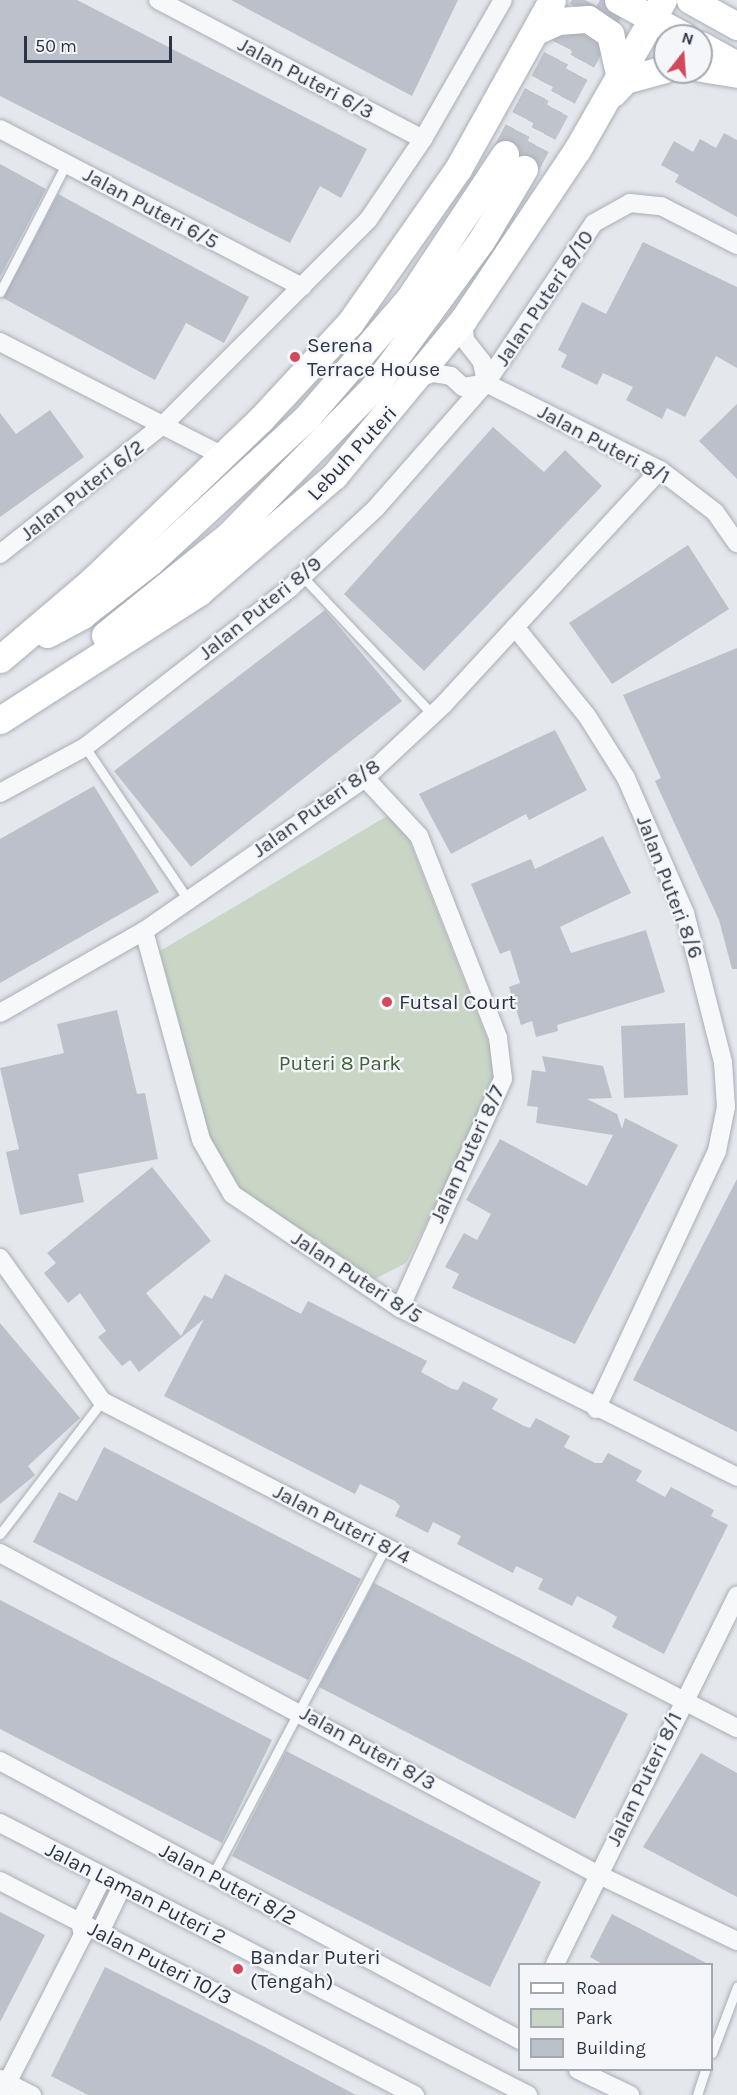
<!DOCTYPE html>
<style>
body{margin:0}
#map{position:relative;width:737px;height:2095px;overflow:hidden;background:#e4e7ec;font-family:Karla,sans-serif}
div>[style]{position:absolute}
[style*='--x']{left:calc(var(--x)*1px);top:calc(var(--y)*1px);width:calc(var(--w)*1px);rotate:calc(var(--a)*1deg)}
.green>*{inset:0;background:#c9d6c5}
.building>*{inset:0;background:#bbc0ca}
.secondary-tunnel>*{height:27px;margin-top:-13.5px;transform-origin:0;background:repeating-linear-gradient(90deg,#bfc3cb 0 27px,transparent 0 41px)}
.roads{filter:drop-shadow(0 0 2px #a9aeb7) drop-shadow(0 0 2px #a9aeb7)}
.service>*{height:9px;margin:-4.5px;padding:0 4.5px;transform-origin:4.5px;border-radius:4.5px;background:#f7f8fa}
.minor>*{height:18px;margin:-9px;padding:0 9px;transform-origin:9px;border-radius:9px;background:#f7f8fa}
.secondary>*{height:27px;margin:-13.5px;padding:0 13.5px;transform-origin:13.5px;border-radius:13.5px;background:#fff}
.dots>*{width:16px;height:16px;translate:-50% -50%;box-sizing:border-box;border:3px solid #f4f6f9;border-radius:50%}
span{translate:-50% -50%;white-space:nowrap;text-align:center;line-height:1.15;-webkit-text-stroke:4.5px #f4f6f9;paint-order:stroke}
.street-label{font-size:21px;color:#2b3445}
.poi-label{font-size:21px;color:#2b3445}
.left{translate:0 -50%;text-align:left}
.park-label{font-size:21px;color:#3f6138}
.legend{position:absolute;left:518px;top:1963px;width:195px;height:108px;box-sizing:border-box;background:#f4f6f9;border:2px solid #a4a8b1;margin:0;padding:8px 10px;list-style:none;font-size:18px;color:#2b3445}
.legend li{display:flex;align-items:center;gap:12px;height:30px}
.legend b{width:30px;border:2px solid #a4a8b1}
.north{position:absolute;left:653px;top:24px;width:60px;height:60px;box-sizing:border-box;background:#f4f6f9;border:2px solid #a4a8b1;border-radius:50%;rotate:17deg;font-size:16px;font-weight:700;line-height:24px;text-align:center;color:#2b3445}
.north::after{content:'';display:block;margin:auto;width:21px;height:27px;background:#d1495b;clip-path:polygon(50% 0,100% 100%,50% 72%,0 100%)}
.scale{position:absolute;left:24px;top:36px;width:148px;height:27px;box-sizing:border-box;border:3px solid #2b3445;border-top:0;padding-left:8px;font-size:18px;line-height:21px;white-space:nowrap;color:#2b3445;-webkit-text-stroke:4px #f4f6f9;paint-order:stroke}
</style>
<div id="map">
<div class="green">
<div style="clip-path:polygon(387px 816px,406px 832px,497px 1064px,489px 1102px,406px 1263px,375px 1279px,239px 1189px,207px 1133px,160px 951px)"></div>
</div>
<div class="building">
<div style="clip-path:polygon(0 0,77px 0,367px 149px,341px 198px,320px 186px,290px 243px,0 96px)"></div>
<div style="clip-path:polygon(231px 0,458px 0,412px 96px)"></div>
<div style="clip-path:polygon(724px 133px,737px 140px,737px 217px,675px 182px,679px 175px,661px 165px,674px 141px,693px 152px,700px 139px,716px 148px)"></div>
<div style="clip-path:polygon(0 164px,46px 189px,0 277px)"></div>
<div style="clip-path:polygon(58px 194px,249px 297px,224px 343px,186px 323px,155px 380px,3px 298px)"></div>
<div style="clip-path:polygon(643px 242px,737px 287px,737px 368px,716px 356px,685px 417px,667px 408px,662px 419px,626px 400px,633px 387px,603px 373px,597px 385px,561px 367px,567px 355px,558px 350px,582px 302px,606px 314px)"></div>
<div style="clip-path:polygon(737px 404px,737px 479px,699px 441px)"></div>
<div style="clip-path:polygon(50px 410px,84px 457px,0 517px,0 413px,16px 434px)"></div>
<div style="clip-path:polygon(493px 427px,544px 472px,565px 450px,602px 486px,424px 671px,344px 594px)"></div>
<div style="clip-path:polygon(688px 545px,729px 609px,612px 684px,569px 623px)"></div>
<div style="clip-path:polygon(325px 610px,402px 701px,191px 867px,114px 771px)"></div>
<div style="clip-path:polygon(737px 648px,737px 969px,732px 969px,719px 920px,655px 781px,661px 778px,623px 695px)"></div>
<div style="clip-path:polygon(555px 730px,587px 790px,529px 820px,526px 814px,451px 854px,419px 794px)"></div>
<div style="clip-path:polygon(94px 786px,159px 892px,0 983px,0 839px)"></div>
<div style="clip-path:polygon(603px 836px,631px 893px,560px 927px,571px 953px,646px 930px,665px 992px,557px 1025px,558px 1031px,536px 1037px,532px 1021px,521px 1025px,509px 987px,520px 983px,510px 950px,500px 954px,471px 884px,531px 859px,535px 869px)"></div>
<div style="clip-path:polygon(117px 1010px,137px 1094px,145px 1093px,158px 1159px,78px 1174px,84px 1202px,20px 1215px,6px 1152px,19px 1149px,0 1068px,64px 1053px,57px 1024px)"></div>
<div style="clip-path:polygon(685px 1023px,688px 1095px,624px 1098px,621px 1026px)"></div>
<div style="clip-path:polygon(542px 1056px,603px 1066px,612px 1098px,587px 1099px,617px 1114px,622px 1129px,625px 1118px,678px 1145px,575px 1344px,452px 1288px,459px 1274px,445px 1267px,464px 1233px,477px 1240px,491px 1214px,466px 1200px,500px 1139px,587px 1186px,613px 1135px,536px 1123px,538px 1107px,527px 1106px,532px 1070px,546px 1072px)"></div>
<div style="clip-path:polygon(152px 1167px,211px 1241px,146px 1293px,181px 1336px,204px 1295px,212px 1299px,225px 1274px,301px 1314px,308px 1301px,427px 1361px,421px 1372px,452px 1389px,458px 1390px,463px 1381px,498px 1399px,492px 1409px,524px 1426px,530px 1428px,536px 1418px,570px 1436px,564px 1447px,595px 1463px,602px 1463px,608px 1453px,642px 1471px,636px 1481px,665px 1497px,671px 1487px,714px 1510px,711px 1516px,728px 1525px,664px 1654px,612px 1627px,617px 1617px,605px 1610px,577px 1596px,572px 1606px,538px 1589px,543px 1579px,516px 1566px,513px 1573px,457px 1544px,461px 1536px,433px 1522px,428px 1533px,395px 1516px,400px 1506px,395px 1501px,360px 1484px,355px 1494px,164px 1396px,204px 1319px,139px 1372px,130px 1360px,122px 1366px,98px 1337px,106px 1331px,80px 1293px,68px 1303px,44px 1273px,56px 1263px,47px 1253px)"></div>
<div style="clip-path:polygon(737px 1179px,737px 1432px,633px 1380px)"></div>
<div style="clip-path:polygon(0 1323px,80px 1418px,28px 1466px,35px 1475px,0 1504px)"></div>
<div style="clip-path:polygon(104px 1447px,361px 1579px,308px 1680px,33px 1542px,59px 1492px,77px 1501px)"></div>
<div style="clip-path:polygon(374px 1583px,628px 1714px,575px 1819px,319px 1687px)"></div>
<div style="clip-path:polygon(0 1600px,272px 1740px,222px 1843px,0 1729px)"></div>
<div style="clip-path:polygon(286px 1751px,541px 1882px,490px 1987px,232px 1856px)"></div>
<div style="clip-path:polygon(701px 1753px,737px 1773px,737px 1897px,643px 1847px)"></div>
<div style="clip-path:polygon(0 1912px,45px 1935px,0 2022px)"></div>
<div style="clip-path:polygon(612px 1914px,710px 1965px,604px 1965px,590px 1957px)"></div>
<div style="clip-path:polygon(105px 1967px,261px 2045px,356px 2095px,88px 2095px,51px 2076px)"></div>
</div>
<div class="secondary-tunnel">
<div style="--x:505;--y:154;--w:174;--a:-62"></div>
<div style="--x:524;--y:169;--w:192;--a:-61.7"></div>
</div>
<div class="roads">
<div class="service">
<div style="--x:0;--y:292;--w:144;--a:-62.7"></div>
<div style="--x:302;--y:576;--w:190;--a:46.7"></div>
<div style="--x:85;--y:747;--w:182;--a:56"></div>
<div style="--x:0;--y:1534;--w:168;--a:-52.5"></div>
<div style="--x:212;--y:1876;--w:373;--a:-62.2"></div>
<div style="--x:712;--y:2053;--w:71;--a:-69.3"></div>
<div style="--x:697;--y:2095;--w:26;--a:-72"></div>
</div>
<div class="minor">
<div style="--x:158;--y:0;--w:299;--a:27.7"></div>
<div style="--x:0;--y:129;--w:341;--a:27.6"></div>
<div style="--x:463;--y:320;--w:20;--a:84"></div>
<div style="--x:465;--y:340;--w:28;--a:52"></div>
<div style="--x:482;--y:362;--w:21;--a:79"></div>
<div style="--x:0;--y:342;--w:250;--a:27.1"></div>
<div style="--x:417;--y:379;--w:17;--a:-21"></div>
<div style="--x:433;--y:373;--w:18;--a:9"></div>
<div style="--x:451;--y:376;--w:16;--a:43"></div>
<div style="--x:463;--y:387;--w:23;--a:-10"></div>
<div style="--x:486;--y:383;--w:195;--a:26.6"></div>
<div style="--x:660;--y:470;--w:69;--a:37.4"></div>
<div style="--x:715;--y:512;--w:38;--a:55"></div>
<div style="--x:0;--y:554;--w:208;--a:-38.4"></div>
<div style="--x:163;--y:425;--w:290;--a:-45"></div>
<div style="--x:368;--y:220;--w:98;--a:-55.8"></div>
<div style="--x:423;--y:139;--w:160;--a:-60.1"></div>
<div style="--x:515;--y:627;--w:114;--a:51"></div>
<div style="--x:587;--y:716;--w:73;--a:57.8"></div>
<div style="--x:626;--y:778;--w:147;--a:66.4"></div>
<div style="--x:685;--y:913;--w:154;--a:75.7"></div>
<div style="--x:723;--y:1062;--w:45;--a:86.2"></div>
<div style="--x:726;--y:1107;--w:45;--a:101.6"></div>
<div style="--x:717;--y:1151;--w:285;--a:115.1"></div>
<div style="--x:365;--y:778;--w:79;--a:47"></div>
<div style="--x:419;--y:836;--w:217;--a:68.6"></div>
<div style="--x:498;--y:1038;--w:41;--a:83"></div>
<div style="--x:503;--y:1079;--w:251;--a:114.2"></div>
<div style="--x:0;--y:793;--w:97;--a:-28.4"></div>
<div style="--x:85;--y:747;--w:261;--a:-37.8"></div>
<div style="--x:291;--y:587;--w:116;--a:-42.9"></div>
<div style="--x:376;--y:508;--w:167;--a:-48.7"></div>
<div style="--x:486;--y:383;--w:193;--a:-56"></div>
<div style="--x:594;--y:223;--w:41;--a:-29.1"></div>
<div style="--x:630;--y:203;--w:31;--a:6"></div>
<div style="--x:661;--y:206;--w:85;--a:27.2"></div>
<div style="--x:144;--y:931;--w:217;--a:74.7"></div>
<div style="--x:201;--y:1140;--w:62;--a:60.1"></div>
<div style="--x:232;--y:1194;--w:203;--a:34.2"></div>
<div style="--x:400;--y:1308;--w:377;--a:26.6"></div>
<div style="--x:0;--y:1013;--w:166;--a:-29.7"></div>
<div style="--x:144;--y:931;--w:269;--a:-34.7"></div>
<div style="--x:365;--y:778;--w:108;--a:-43.1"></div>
<div style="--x:444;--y:704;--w:318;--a:-47.3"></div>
<div style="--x:0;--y:1258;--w:176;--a:54.5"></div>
<div style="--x:102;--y:1401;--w:714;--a:27.25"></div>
<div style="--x:0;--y:1553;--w:678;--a:28.27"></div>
<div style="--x:597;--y:1874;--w:155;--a:25.6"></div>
<div style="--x:0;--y:1761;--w:590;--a:28.22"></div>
<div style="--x:0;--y:1823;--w:594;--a:27.26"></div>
<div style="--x:0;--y:1881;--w:467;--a:27.3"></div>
<div style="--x:100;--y:1932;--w:51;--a:-64.4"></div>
<div style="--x:555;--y:1964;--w:411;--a:-63.7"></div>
<div style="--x:578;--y:2070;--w:58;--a:25.7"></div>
<div style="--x:0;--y:2079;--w:36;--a:27"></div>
<div style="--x:1;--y:2095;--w:180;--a:-62.9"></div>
<div style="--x:83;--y:1935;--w:13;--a:-103"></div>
<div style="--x:80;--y:1922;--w:51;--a:-63.4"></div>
</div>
<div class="secondary">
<div style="--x:618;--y:0;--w:75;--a:28.6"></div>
<div style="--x:690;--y:0;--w:54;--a:29"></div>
<div style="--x:536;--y:31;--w:24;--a:-24"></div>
<div style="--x:558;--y:21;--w:30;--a:-4"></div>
<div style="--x:588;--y:19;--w:27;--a:34"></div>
<div style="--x:610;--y:34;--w:45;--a:77.2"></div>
<div style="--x:701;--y:45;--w:41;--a:29.1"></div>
<div style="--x:701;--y:68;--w:36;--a:9"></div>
<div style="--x:613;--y:93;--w:18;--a:-47"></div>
<div style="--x:625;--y:80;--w:41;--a:-15.4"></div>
<div style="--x:47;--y:634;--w:40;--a:-28"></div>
<div style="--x:82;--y:615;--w:86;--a:-37.9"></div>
<div style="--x:150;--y:562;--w:214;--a:-42.7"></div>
<div style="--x:307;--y:417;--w:156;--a:-49.2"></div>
<div style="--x:409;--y:299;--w:174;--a:-56.5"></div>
<div style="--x:105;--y:635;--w:159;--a:-38.9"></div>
<div style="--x:229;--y:535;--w:206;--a:-45.6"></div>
<div style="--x:373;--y:388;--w:182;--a:-53.7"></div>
<div style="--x:481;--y:241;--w:84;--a:-59.2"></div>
<div style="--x:0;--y:659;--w:122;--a:-40.3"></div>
<div style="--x:93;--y:580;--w:233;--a:-43.8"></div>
<div style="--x:261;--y:419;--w:131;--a:-47.2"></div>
<div style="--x:350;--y:323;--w:188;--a:-55"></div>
<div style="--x:458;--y:169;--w:193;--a:-60.9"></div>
<div style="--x:0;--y:720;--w:237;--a:-32.7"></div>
<div style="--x:199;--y:592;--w:178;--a:-40.7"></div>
<div style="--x:334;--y:476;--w:202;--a:-50.4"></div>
<div style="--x:463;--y:320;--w:205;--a:-56.2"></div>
<div style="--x:577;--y:150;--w:173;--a:-60.2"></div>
</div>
</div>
<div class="dots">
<div style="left:295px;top:357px;background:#d1495b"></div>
<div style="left:387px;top:1002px;background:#d1495b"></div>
<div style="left:238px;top:1969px;background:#d1495b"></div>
</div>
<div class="street-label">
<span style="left:306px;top:78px;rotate:28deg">Jalan Puteri 6/3</span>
<span style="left:151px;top:208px;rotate:28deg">Jalan Puteri 6/5</span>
<span style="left:544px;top:298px;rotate:-56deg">Jalan Puteri 8/10</span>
<span style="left:604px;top:444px;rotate:28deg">Jalan Puteri 8/1</span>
<span style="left:352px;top:453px;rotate:-47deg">Lebuh Puteri</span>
<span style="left:82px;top:490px;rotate:-38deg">Jalan Puteri 6/2</span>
<span style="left:260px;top:608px;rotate:-39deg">Jalan Puteri 8/9</span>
<span style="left:316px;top:808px;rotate:-36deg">Jalan Puteri 8/8</span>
<span style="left:670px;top:887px;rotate:69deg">Jalan Puteri 8/6</span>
<span style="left:467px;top:1154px;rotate:-65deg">Jalan Puteri 8/7</span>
<span style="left:357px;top:1277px;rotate:33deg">Jalan Puteri 8/5</span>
<span style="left:342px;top:1524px;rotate:27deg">Jalan Puteri 8/4</span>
<span style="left:368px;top:1748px;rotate:29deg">Jalan Puteri 8/3</span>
<span style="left:644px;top:1779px;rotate:-64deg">Jalan Puteri 8/1</span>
<span style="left:228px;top:1884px;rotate:28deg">Jalan Puteri 8/2</span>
<span style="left:136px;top:1893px;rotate:27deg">Jalan Laman Puteri 2</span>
<span style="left:160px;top:1963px;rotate:27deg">Jalan Puteri 10/3</span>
</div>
<div class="poi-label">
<span class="left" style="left:307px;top:357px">Serena<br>Terrace House</span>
<span class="left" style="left:399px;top:1002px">Futsal Court</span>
<span class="left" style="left:250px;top:1969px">Bandar Puteri<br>(Tengah)</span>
</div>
<div class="park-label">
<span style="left:340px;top:1063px">Puteri 8 Park</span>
</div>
<ul class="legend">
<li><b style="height:8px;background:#fff"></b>Road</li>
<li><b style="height:16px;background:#c9d6c5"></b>Park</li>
<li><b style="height:16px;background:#bbc0ca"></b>Building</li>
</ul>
<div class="north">N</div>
<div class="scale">50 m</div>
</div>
